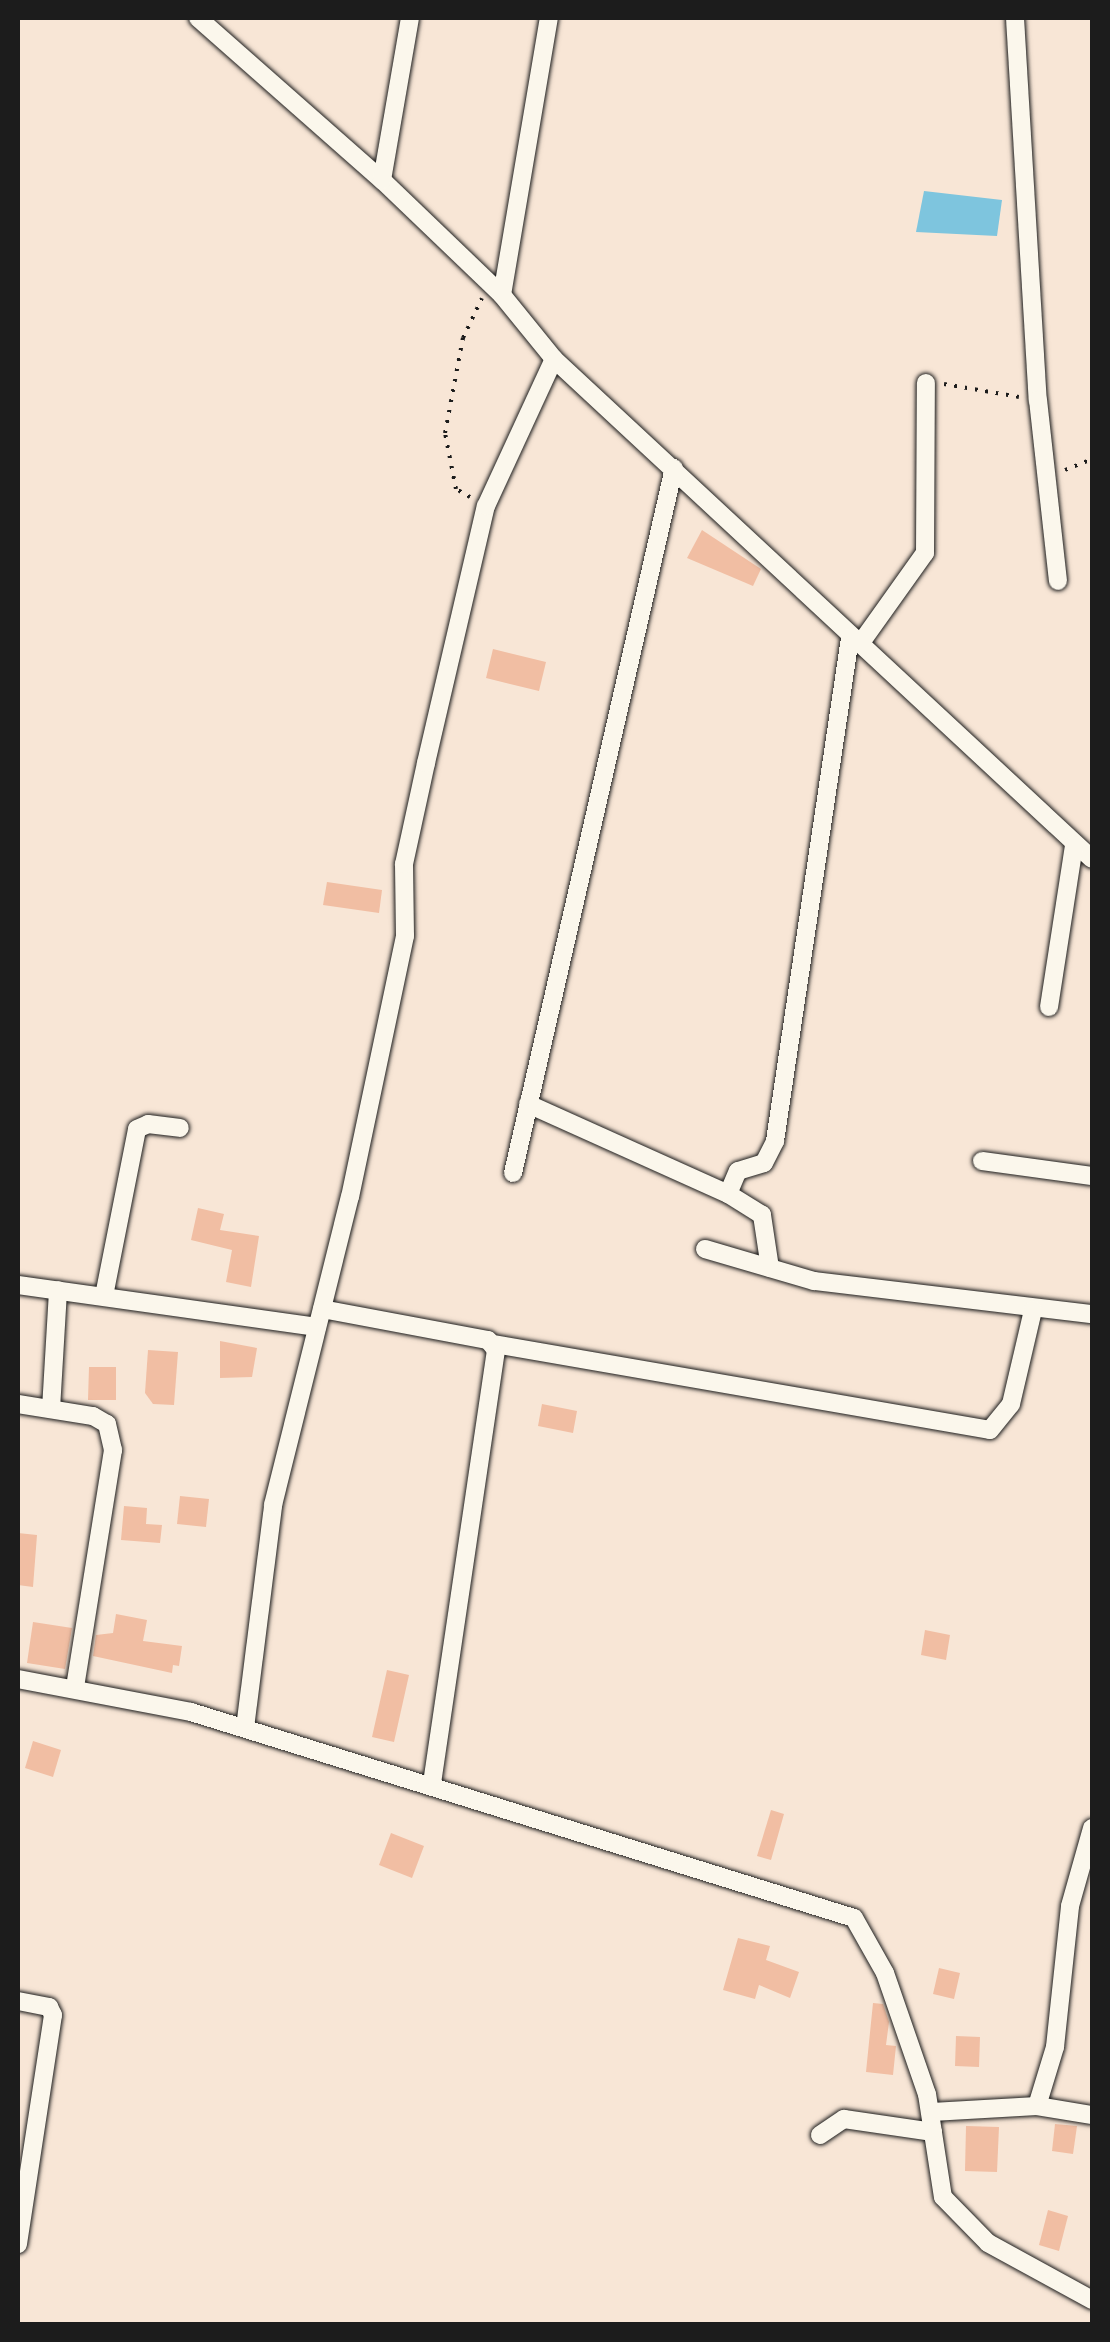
<!DOCTYPE html>
<style>
body{margin:0}
#map{position:relative;width:1110px;height:2342px;overflow:hidden;background:#f8e6d6;font-family:"Architects Daughter",sans-serif}
div>[style]{position:absolute}
[style*='--x']{left:calc(var(--x)*1px);top:calc(var(--y)*1px);width:calc(var(--w)*1px);rotate:calc(var(--a)*1deg)}
.water>*{inset:0;background:#7ec5de}
.building>*{inset:0;background:#f1bea3}
.path>*{height:4px;margin-top:-2px;transform-origin:0;background:repeating-linear-gradient(90deg,#1c1c1c 0 2.5px,transparent 0 10.5px)}
.roads{filter:drop-shadow(0 0 2px #1c1c1c) drop-shadow(0 0 2px #1c1c1c)}
.minor>*{height:18px;margin:-9px;padding:0 9px;transform-origin:9px;border-radius:9px;background:#fbf7ec}
span{translate:-50% -50%;white-space:nowrap;text-align:center;line-height:1.15;-webkit-text-stroke:9px #fbf7ec;paint-order:stroke}
.frame{position:absolute;inset:0;border:20px solid #1c1c1c;pointer-events:none}
</style>
<div id="map">
<div class="water">
<div style="clip-path:polygon(924px 191px,1002px 200px,997px 236px,916px 232px)"></div>
</div>
<div class="building">
<div style="clip-path:polygon(702px 530px,761px 569px,753px 586px,687px 558px)"></div>
<div style="clip-path:polygon(493px 649px,546px 662px,539px 691px,486px 678px)"></div>
<div style="clip-path:polygon(327px 882px,382px 890px,379px 913px,323px 905px)"></div>
<div style="clip-path:polygon(198px 1208px,224px 1214px,220px 1230px,259px 1236px,251px 1287px,226px 1282px,232px 1250px,191px 1240px)"></div>
<div style="clip-path:polygon(220px 1341px,257px 1348px,252px 1377px,220px 1378px)"></div>
<div style="clip-path:polygon(148px 1350px,178px 1352px,174px 1405px,153px 1404px,145px 1393px)"></div>
<div style="clip-path:polygon(89px 1367px,116px 1367px,116px 1400px,88px 1400px)"></div>
<div style="clip-path:polygon(542px 1404px,577px 1411px,573px 1433px,538px 1426px)"></div>
<div style="clip-path:polygon(180px 1496px,209px 1499px,206px 1527px,177px 1524px)"></div>
<div style="clip-path:polygon(124px 1506px,147px 1508px,146px 1524px,162px 1525px,160px 1543px,121px 1540px)"></div>
<div style="clip-path:polygon(18px 1533px,37px 1535px,33px 1587px,18px 1585px)"></div>
<div style="clip-path:polygon(116px 1614px,147px 1620px,143px 1641px,182px 1646px,179px 1666px,173px 1665px,172px 1673px,93px 1656px,96px 1635px,113px 1633px)"></div>
<div style="clip-path:polygon(33px 1622px,72px 1628px,65px 1669px,27px 1663px)"></div>
<div style="clip-path:polygon(925px 1630px,950px 1635px,946px 1660px,921px 1655px)"></div>
<div style="clip-path:polygon(387px 1670px,409px 1675px,394px 1742px,372px 1737px)"></div>
<div style="clip-path:polygon(33px 1741px,61px 1750px,53px 1777px,25px 1768px)"></div>
<div style="clip-path:polygon(771px 1810px,784px 1814px,771px 1860px,757px 1856px)"></div>
<div style="clip-path:polygon(391px 1833px,424px 1846px,412px 1878px,379px 1865px)"></div>
<div style="clip-path:polygon(738px 1938px,770px 1946px,766px 1960px,799px 1972px,790px 1998px,759px 1985px,755px 1999px,723px 1990px)"></div>
<div style="clip-path:polygon(939px 1968px,960px 1973px,954px 1999px,933px 1994px)"></div>
<div style="clip-path:polygon(873px 2003px,883px 2004px,889px 2022px,886px 2045px,896px 2046px,893px 2075px,866px 2072px)"></div>
<div style="clip-path:polygon(956px 2036px,980px 2037px,979px 2067px,955px 2066px)"></div>
<div style="clip-path:polygon(1055px 2124px,1077px 2126px,1073px 2154px,1052px 2151px)"></div>
<div style="clip-path:polygon(966px 2126px,999px 2127px,997px 2172px,965px 2171px)"></div>
<div style="clip-path:polygon(1048px 2210px,1068px 2216px,1059px 2251px,1039px 2245px)"></div>
</div>
<div class="path">
<div style="--x:944;--y:384;--w:76;--a:9.8"></div>
<div style="--x:1065;--y:470;--w:29;--a:-22"></div>
<div style="--x:470;--y:497;--w:16;--a:-150"></div>
<div style="--x:456;--y:489;--w:57;--a:-101.1"></div>
<div style="--x:445;--y:433;--w:97;--a:-79.3"></div>
<div style="--x:463;--y:338;--w:44;--a:-64.6"></div>
</div>
<div class="roads">
<div class="minor">
<div style="--x:198;--y:18;--w:245;--a:41.4"></div>
<div style="--x:382;--y:180;--w:166;--a:43.8"></div>
<div style="--x:502;--y:295;--w:82;--a:50.9"></div>
<div style="--x:554;--y:359;--w:734;--a:42.9"></div>
<div style="--x:1015;--y:18;--w:383;--a:86.6"></div>
<div style="--x:1038;--y:400;--w:182;--a:83.7"></div>
<div style="--x:382;--y:180;--w:164;--a:-80.2"></div>
<div style="--x:502;--y:295;--w:281;--a:-80.4"></div>
<div style="--x:860;--y:644;--w:112;--a:-54.5"></div>
<div style="--x:925;--y:553;--w:170;--a:-89.7"></div>
<div style="--x:1049;--y:1007;--w:164;--a:-81.2"></div>
<div style="--x:528;--y:1104;--w:219;--a:24.2"></div>
<div style="--x:982;--y:1161;--w:111;--a:7.8"></div>
<div style="--x:513;--y:1173;--w:723;--a:-77.14"></div>
<div style="--x:705;--y:1249;--w:114;--a:16.4"></div>
<div style="--x:814;--y:1281;--w:280;--a:6.8"></div>
<div style="--x:770;--y:1268;--w:54;--a:-98.6"></div>
<div style="--x:762;--y:1215;--w:40;--a:-148"></div>
<div style="--x:728;--y:1194;--w:25;--a:-67"></div>
<div style="--x:738;--y:1171;--w:27;--a:-17"></div>
<div style="--x:764;--y:1163;--w:25;--a:-63"></div>
<div style="--x:775;--y:1141;--w:509;--a:-81.52"></div>
<div style="--x:18;--y:1285;--w:302;--a:8"></div>
<div style="--x:104;--y:1296;--w:170;--a:-78.8"></div>
<div style="--x:137;--y:1129;--w:12;--a:-24"></div>
<div style="--x:148;--y:1124;--w:32;--a:7"></div>
<div style="--x:322;--y:1309;--w:169;--a:10.6"></div>
<div style="--x:488;--y:1340;--w:13;--a:51"></div>
<div style="--x:496;--y:1350;--w:441;--a:98.4"></div>
<div style="--x:494;--y:1344;--w:503;--a:9.84"></div>
<div style="--x:990;--y:1430;--w:33;--a:-51"></div>
<div style="--x:1011;--y:1404;--w:97;--a:-76.8"></div>
<div style="--x:18;--y:1404;--w:76;--a:9.1"></div>
<div style="--x:93;--y:1416;--w:16;--a:30"></div>
<div style="--x:107;--y:1424;--w:27;--a:77"></div>
<div style="--x:113;--y:1450;--w:241;--a:99.1"></div>
<div style="--x:51;--y:1409;--w:119;--a:-86.6"></div>
<div style="--x:18;--y:1679;--w:176;--a:10.8"></div>
<div style="--x:191;--y:1712;--w:694;--a:17.26"></div>
<div style="--x:854;--y:1918;--w:63;--a:60.6"></div>
<div style="--x:885;--y:1973;--w:128;--a:70.9"></div>
<div style="--x:927;--y:2094;--w:104;--a:81.2"></div>
<div style="--x:943;--y:2197;--w:64;--a:45.6"></div>
<div style="--x:988;--y:2243;--w:119;--a:28.7"></div>
<div style="--x:245;--y:1728;--w:225;--a:-82.8"></div>
<div style="--x:273;--y:1505;--w:317;--a:-76"></div>
<div style="--x:350;--y:1197;--w:267;--a:-78.1"></div>
<div style="--x:405;--y:936;--w:72;--a:-90.8"></div>
<div style="--x:404;--y:864;--w:103;--a:-77.7"></div>
<div style="--x:426;--y:763;--w:264;--a:-76.9"></div>
<div style="--x:486;--y:506;--w:162;--a:-65.2"></div>
<div style="--x:18;--y:2001;--w:32;--a:11"></div>
<div style="--x:49;--y:2007;--w:9;--a:63"></div>
<div style="--x:53;--y:2015;--w:232;--a:98.7"></div>
<div style="--x:1037;--y:2106;--w:62;--a:-73"></div>
<div style="--x:1055;--y:2047;--w:142;--a:-83.9"></div>
<div style="--x:1070;--y:1906;--w:81;--a:-74.2"></div>
<div style="--x:932;--y:2112;--w:105;--a:-3.3"></div>
<div style="--x:1037;--y:2106;--w:56;--a:9.3"></div>
<div style="--x:820;--y:2135;--w:29;--a:-34"></div>
<div style="--x:844;--y:2119;--w:90;--a:8.3"></div>
</div>
</div>
<div class="frame"></div>
</div>
